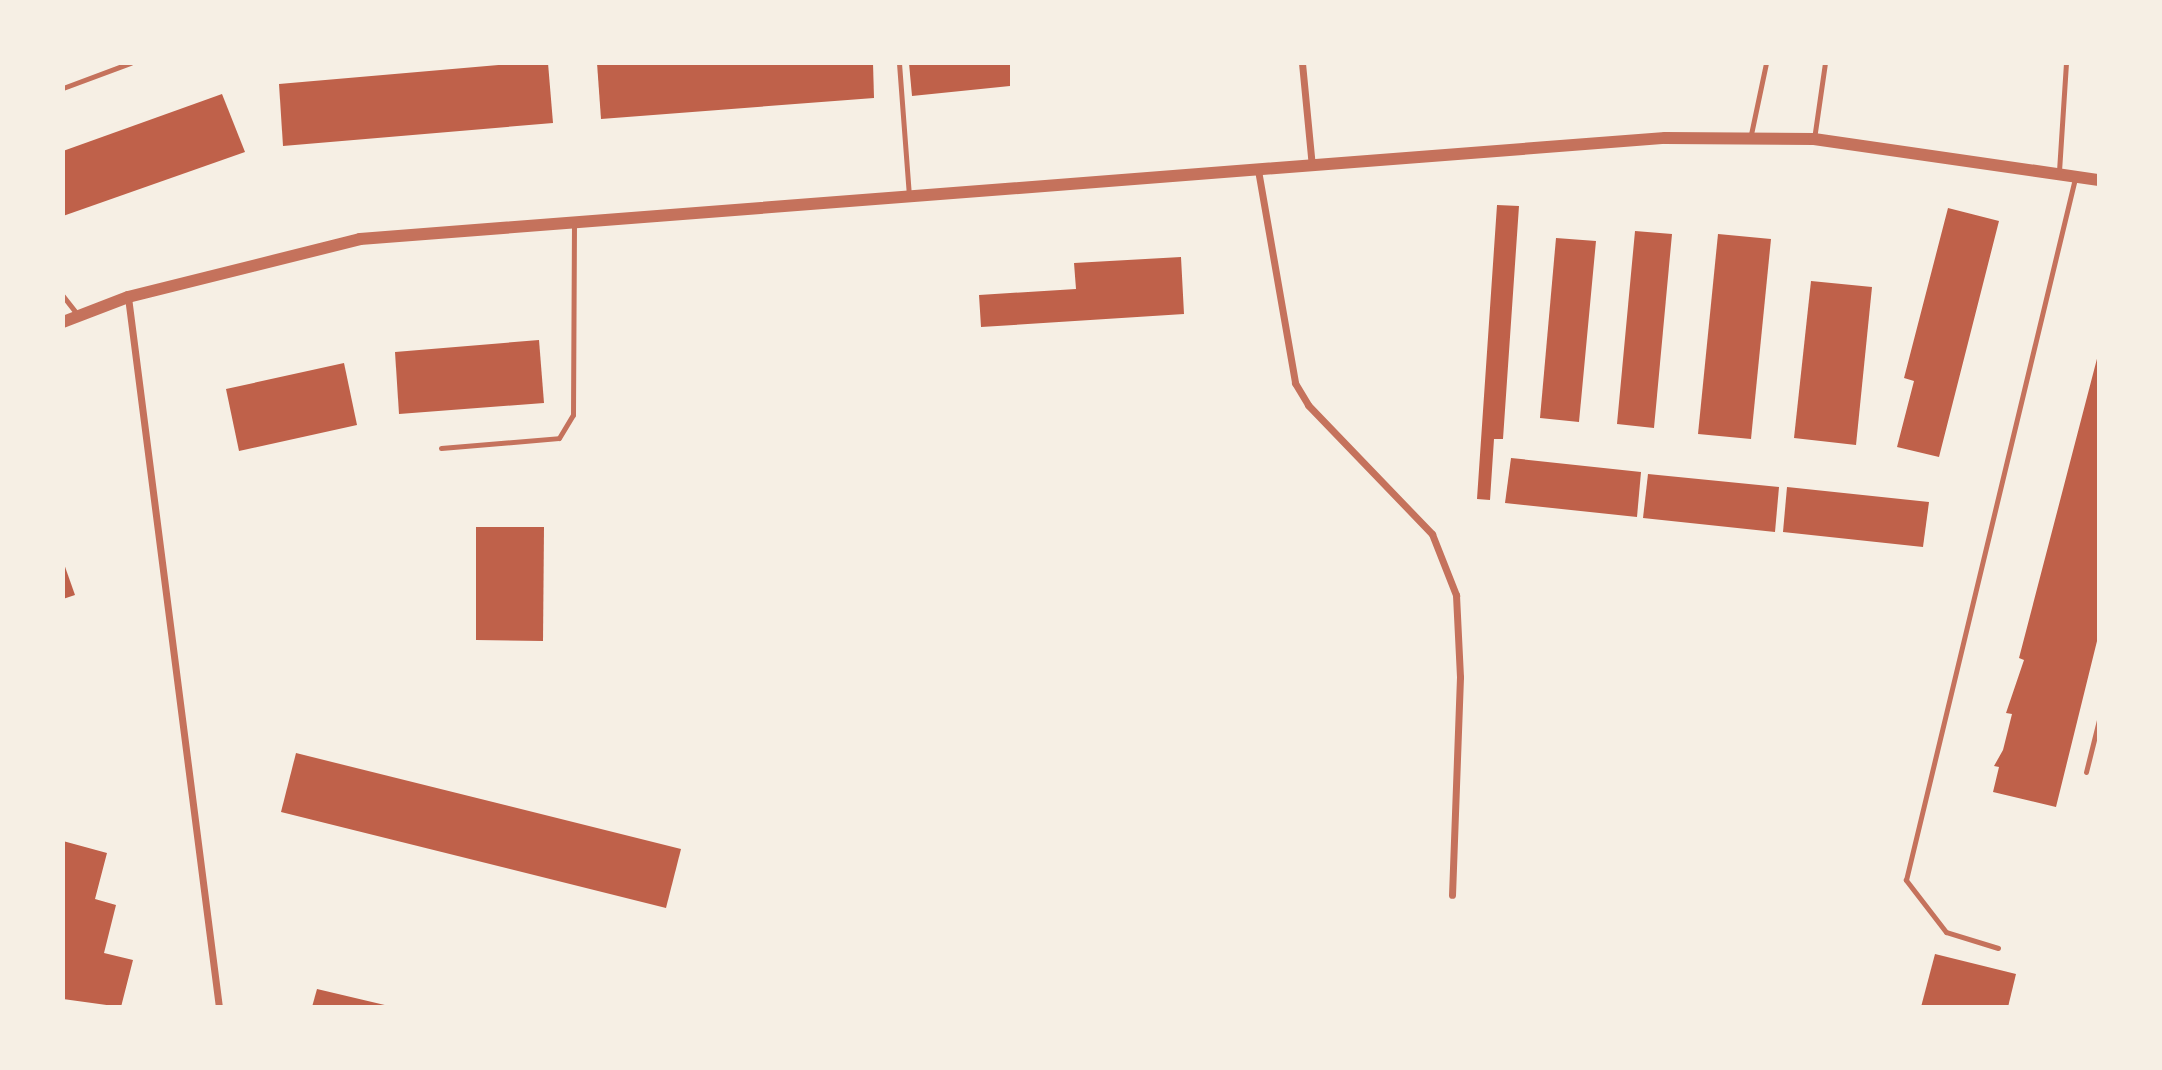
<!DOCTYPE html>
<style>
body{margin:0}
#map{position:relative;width:2162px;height:1070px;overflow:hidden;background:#f6efe4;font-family:"Space Grotesk",sans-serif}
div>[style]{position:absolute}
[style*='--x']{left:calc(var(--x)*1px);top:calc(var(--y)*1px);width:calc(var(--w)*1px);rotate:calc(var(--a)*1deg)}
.building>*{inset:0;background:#bf614a}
.service>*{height:5px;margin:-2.5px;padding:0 2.5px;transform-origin:2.5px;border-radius:2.5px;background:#c5725c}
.minor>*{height:7px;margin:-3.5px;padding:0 3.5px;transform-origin:3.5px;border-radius:3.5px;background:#c5725c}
.tertiary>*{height:12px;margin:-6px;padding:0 6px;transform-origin:6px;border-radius:6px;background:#c5725c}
span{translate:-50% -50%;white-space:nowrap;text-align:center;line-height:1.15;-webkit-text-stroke:5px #f6efe4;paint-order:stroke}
.frame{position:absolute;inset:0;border:65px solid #f6efe4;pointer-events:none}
</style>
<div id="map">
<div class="building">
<div style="clip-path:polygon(521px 63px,548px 63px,553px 123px,283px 146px,279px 84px)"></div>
<div style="clip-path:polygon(597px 63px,873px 63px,874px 98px,601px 119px)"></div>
<div style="clip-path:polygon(909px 63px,1010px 63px,1010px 86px,912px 96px)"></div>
<div style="clip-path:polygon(222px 94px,245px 152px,63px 216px,63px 151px)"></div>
<div style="clip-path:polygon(1497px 205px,1519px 206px,1503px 439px,1494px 439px,1490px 500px,1477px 499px)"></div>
<div style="clip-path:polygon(1948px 208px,1999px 221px,1939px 457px,1897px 447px,1914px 381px,1904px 378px)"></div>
<div style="clip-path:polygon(1635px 231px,1672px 234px,1654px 428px,1617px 424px)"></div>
<div style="clip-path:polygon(1718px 234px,1771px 239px,1751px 439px,1698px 434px)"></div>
<div style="clip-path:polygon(1556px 238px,1596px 241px,1579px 422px,1540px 418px)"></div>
<div style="clip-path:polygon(1181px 257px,1184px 314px,981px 327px,979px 295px,1076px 289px,1074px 263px)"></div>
<div style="clip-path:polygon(1811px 281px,1872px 287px,1856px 445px,1794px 438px)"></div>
<div style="clip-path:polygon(539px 340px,544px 403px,399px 414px,395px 352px)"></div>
<div style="clip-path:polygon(2099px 351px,2099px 633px,2056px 807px,1993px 792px,1999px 767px,1994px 766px,2003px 750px,2012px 714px,2006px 713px,2024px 660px,2019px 658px)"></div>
<div style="clip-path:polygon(344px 363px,357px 425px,239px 451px,226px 389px)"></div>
<div style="clip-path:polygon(1511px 458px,1641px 472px,1637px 517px,1505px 503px)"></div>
<div style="clip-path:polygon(1648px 474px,1779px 487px,1775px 532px,1643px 518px)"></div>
<div style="clip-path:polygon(1787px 487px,1929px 502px,1923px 547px,1783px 532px)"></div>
<div style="clip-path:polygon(476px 527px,544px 527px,543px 641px,476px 640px)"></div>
<div style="clip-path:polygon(63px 561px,75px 595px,63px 599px)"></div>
<div style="clip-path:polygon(296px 753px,681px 849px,666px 908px,281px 812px)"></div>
<div style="clip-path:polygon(63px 841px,107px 853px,95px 899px,116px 905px,104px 953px,133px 960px,121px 1007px,63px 999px)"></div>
<div style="clip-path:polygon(1935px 954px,2016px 974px,2008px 1007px,1921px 1007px)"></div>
<div style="clip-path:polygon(317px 989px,389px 1006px,389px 1007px,312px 1007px)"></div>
</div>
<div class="service">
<div style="--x:899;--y:63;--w:134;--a:85.7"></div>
<div style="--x:63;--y:88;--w:72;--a:-20.5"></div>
<div style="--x:1750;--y:139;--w:78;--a:-78.1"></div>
<div style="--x:1814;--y:139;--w:77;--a:-81.8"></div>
<div style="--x:2059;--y:171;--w:108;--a:-86.3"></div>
<div style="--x:63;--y:296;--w:24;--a:52"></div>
<div style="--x:441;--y:448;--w:118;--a:-4.8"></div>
<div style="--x:559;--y:438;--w:27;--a:-59"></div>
<div style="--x:573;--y:415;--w:193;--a:-89.7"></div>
<div style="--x:2086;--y:772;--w:54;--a:-76"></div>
<div style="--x:1998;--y:948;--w:54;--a:-162.9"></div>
<div style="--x:1946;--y:932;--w:66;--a:-127.6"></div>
<div style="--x:1906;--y:880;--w:722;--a:-76.46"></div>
</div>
<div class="minor">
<div style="--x:1302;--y:63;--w:103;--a:84.5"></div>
<div style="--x:1258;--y:170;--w:216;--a:80.1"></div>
<div style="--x:1295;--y:383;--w:26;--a:59"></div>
<div style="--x:1308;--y:405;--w:179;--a:46.1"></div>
<div style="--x:1432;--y:534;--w:66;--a:68.5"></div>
<div style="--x:1456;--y:595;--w:82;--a:87.2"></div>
<div style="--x:1460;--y:677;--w:218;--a:92.1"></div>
<div style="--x:128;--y:297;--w:716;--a:82.7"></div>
</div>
<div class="tertiary">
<div style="--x:63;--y:322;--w:70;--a:-21"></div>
<div style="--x:128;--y:297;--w:239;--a:-14"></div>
<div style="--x:360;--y:239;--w:1309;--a:-4.43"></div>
<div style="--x:1665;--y:138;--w:149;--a:0.4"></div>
<div style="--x:1814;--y:139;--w:288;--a:8.2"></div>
</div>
<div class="frame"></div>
</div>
